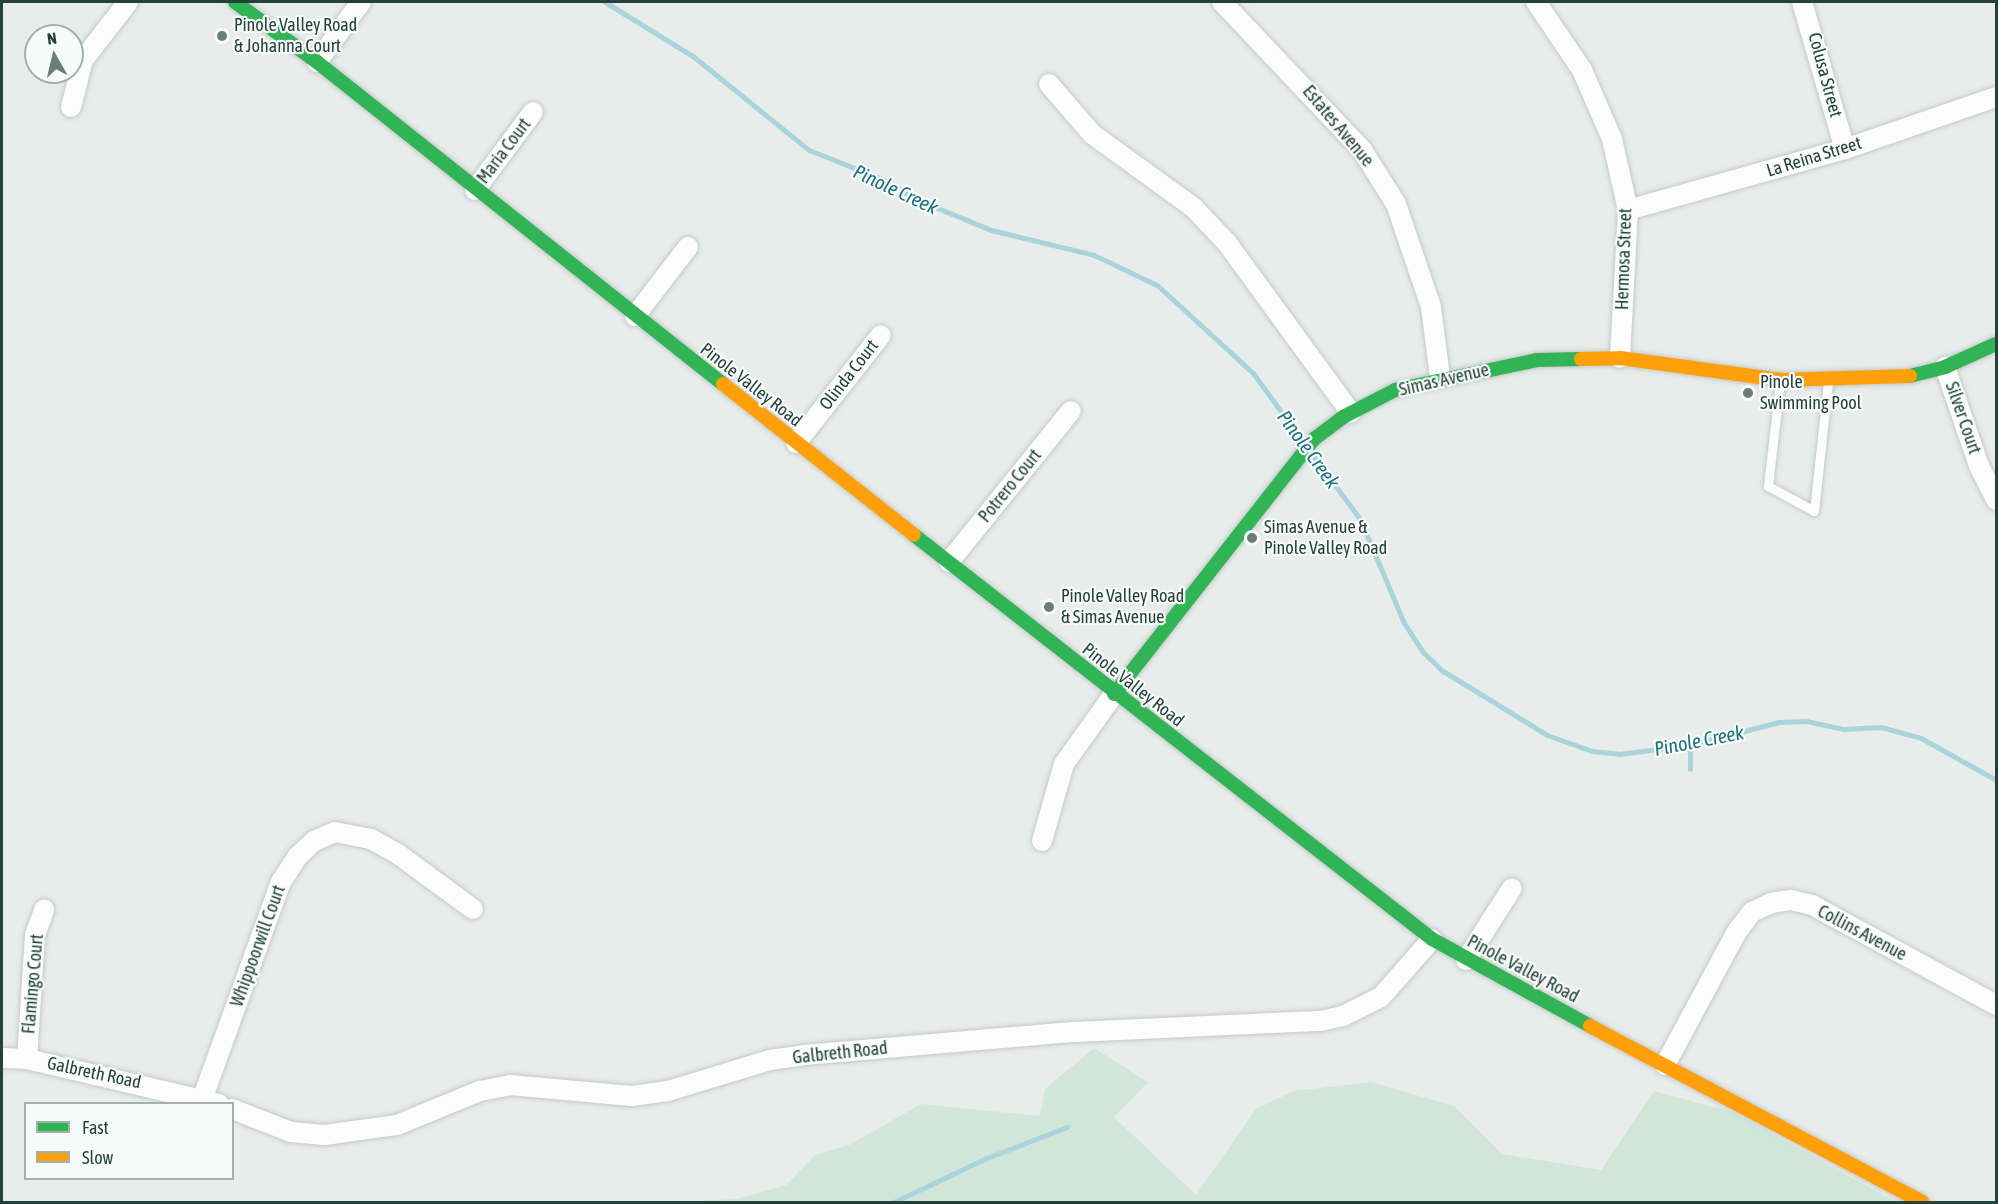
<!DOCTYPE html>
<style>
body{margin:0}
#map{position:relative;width:1998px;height:1204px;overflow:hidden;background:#e8edeb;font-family:"Asap Condensed",sans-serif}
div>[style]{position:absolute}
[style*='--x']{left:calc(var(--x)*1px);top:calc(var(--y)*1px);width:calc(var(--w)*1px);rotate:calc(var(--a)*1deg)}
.green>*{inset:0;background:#d1e6d8}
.stream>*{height:5px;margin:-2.5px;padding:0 2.5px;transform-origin:2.5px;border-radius:2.5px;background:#a9d4db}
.roads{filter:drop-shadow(0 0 2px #c5cac8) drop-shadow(0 0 2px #c5cac8)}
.lane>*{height:9px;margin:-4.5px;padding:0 4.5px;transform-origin:4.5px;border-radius:4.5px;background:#fcfcfc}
.street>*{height:20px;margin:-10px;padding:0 10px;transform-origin:10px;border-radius:10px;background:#fcfcfc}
.fast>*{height:14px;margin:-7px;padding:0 7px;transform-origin:7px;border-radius:7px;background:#30b455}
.slow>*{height:14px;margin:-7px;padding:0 7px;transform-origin:7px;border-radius:7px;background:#ff9f0a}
.dots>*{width:16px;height:16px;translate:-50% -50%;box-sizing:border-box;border:3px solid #f7fbf9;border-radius:50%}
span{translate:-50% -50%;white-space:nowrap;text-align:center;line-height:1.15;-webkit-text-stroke:4.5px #f7fbf9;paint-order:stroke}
.poi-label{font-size:18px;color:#24423a}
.left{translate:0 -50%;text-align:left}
.street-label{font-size:18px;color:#24423a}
.water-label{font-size:20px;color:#1c6f80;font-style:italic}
.frame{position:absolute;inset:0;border:3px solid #24423a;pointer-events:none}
.legend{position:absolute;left:24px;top:1102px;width:210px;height:78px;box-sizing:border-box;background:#f7fbf9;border:2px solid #a3b1ad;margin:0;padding:8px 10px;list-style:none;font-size:18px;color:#24423a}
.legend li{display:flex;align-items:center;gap:12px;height:30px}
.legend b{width:30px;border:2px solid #a3b1ad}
.north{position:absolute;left:24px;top:24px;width:60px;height:60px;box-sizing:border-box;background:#f7fbf9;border:2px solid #a3b1ad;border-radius:50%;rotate:352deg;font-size:16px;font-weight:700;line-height:24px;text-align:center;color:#24423a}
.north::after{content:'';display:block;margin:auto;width:21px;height:27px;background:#697e78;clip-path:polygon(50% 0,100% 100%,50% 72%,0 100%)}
</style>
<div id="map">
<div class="green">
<div style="clip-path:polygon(1094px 1048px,1148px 1082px,1114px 1117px,1196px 1195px,1256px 1109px,1294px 1091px,1371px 1082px,1454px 1106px,1502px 1154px,1601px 1170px,1654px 1091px,1732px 1112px,1896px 1202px,678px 1202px,736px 1199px,786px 1185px,815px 1155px,849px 1145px,921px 1104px,1040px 1116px,1045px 1089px)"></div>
</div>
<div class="stream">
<div style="--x:605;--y:2;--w:105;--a:31.7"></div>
<div style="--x:694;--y:57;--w:148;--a:39"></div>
<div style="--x:809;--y:150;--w:84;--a:21.7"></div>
<div style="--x:887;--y:181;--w:31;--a:33"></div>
<div style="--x:913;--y:198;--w:84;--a:22.3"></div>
<div style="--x:991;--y:230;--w:106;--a:13.6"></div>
<div style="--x:1094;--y:255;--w:70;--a:25.5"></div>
<div style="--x:1157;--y:285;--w:130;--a:42.5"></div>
<div style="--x:1253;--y:373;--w:85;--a:54.1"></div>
<div style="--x:1312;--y:454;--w:81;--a:53.6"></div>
<div style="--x:1360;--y:519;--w:113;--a:67.1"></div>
<div style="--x:1404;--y:623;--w:35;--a:57"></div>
<div style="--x:1423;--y:652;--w:28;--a:44"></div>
<div style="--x:1443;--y:671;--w:122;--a:31.6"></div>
<div style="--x:1547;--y:735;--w:48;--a:19.6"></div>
<div style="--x:1592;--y:751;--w:27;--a:6"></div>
<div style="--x:1619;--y:754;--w:72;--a:-7.2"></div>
<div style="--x:1690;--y:745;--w:92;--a:-14.5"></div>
<div style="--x:1779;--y:722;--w:27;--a:-2"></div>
<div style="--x:1806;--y:721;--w:39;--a:12"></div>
<div style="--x:1844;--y:729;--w:37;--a:-3"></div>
<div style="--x:1881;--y:727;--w:41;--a:15.4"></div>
<div style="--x:1921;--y:738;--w:86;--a:29.2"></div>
<div style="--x:1690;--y:769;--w:24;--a:-90"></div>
<div style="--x:894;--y:1202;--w:100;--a:-25.5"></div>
<div style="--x:984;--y:1159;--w:89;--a:-21.1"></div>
</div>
<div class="roads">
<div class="lane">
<div style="--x:1780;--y:382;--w:105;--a:96.6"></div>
<div style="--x:1768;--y:486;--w:52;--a:28.5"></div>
<div style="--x:1814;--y:511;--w:130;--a:-83.8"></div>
</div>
<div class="street">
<div style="--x:1222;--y:2;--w:204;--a:46.6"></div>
<div style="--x:1362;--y:150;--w:64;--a:57.8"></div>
<div style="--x:1396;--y:204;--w:109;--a:71.2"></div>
<div style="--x:1431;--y:307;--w:71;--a:82.7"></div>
<div style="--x:1536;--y:2;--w:82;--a:55.9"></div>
<div style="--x:1582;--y:70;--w:75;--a:66.5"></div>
<div style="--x:1612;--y:139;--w:73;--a:77.3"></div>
<div style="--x:1628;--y:210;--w:148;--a:93.1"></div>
<div style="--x:1802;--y:2;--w:153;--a:73.7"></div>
<div style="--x:317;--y:62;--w:74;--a:-53.7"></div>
<div style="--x:1049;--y:84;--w:66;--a:49.3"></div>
<div style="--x:1092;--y:134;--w:125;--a:35.9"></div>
<div style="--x:1193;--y:207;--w:50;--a:46.6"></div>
<div style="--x:1227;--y:243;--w:210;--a:53.9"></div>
<div style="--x:71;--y:107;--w:49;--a:-75.7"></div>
<div style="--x:83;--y:60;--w:73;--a:-52.2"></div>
<div style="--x:475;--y:190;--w:97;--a:-53.4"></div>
<div style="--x:1628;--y:210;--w:225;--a:-15.7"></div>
<div style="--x:1845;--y:149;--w:160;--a:-19"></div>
<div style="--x:635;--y:316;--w:87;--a:-52.5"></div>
<div style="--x:1945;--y:367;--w:105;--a:71"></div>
<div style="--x:1979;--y:466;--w:38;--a:63"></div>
<div style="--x:796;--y:443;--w:137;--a:-51.8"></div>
<div style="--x:949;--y:562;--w:194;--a:-51.1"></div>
<div style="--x:1042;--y:841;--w:80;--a:-74.1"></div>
<div style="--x:1064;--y:764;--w:86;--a:-54.5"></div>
<div style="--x:1466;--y:960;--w:85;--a:-57.4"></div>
<div style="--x:2;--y:1058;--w:25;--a:2"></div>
<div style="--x:27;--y:1059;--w:197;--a:13.2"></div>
<div style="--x:27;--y:1059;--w:124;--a:-86.3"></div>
<div style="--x:35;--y:935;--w:27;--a:-70"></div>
<div style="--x:1665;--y:1065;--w:150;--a:-61.7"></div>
<div style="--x:1736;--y:933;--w:26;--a:-53"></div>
<div style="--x:1752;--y:912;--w:21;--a:-25"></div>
<div style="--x:1771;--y:903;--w:20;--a:-9"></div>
<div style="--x:1791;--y:900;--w:22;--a:13"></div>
<div style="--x:1812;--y:905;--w:209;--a:28.5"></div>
<div style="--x:203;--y:1097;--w:229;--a:-70.1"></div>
<div style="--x:281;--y:882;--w:31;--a:-57"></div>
<div style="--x:298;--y:856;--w:22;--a:-43"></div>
<div style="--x:314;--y:841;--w:23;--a:-23"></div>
<div style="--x:335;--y:832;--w:37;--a:11"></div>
<div style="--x:371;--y:839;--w:31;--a:29"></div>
<div style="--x:398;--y:854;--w:93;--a:36.3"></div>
<div style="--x:232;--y:1109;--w:63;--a:21.3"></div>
<div style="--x:291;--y:1132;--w:34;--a:5"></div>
<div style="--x:325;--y:1135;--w:73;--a:-7.9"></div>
<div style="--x:397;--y:1125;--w:90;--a:-22.3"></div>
<div style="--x:480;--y:1091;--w:31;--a:-11"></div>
<div style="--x:510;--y:1085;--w:122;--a:5.2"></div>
<div style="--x:632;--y:1096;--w:36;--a:-8"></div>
<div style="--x:668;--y:1091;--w:107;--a:-16.9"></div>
<div style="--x:770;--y:1060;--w:34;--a:-8"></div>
<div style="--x:804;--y:1055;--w:272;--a:-4.9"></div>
<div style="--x:1075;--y:1032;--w:246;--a:-2.6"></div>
<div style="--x:1321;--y:1021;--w:23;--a:-13"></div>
<div style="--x:1343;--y:1016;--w:42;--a:-26.6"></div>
<div style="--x:1381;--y:997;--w:77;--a:-48.7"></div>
</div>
<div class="fast">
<div style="--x:235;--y:2;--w:102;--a:36.2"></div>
<div style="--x:317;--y:62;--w:518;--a:38.42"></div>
<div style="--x:1910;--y:376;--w:36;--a:-14"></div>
<div style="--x:1945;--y:367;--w:56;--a:-24.3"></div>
<div style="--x:914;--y:535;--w:657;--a:37.95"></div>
<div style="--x:1432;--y:939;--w:180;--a:28.8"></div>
<div style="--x:1114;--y:694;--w:324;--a:-51.9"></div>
<div style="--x:1314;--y:439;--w:36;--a:-37"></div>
<div style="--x:1343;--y:417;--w:59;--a:-27.4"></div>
<div style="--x:1395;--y:390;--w:145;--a:-11.9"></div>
<div style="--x:1537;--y:360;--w:44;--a:-1.3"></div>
</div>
<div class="slow">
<div style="--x:1581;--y:359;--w:39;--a:-1"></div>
<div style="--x:1620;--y:358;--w:162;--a:7.8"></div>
<div style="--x:1780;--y:380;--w:130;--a:-1.8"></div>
<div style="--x:723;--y:384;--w:243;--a:38.3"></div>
<div style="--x:1590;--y:1026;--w:376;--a:27.9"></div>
</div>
</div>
<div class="dots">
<div style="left:222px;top:36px;background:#697e78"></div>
<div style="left:1748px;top:393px;background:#697e78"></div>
<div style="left:1252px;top:538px;background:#697e78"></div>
<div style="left:1049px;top:607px;background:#697e78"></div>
</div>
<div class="poi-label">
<span class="left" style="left:234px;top:36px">Pinole Valley Road<br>&amp; Johanna Court</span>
<span class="left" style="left:1760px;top:393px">Pinole<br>Swimming Pool</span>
<span class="left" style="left:1264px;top:538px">Simas Avenue &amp;<br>Pinole Valley Road</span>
<span class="left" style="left:1061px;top:607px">Pinole Valley Road<br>&amp; Simas Avenue</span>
</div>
<div class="street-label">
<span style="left:1825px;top:75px;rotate:75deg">Colusa Street</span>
<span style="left:1338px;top:126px;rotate:50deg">Estates Avenue</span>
<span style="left:504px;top:151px;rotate:-53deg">Maria Court</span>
<span style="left:1814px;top:157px;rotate:-17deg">La Reina Street</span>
<span style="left:1624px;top:259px;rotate:-88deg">Hermosa Street</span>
<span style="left:849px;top:375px;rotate:-52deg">Olinda Court</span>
<span style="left:1444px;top:380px;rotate:-13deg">Simas Avenue</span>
<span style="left:751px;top:385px;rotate:38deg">Pinole Valley Road</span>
<span style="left:1963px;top:418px;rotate:71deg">Silver Court</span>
<span style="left:1010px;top:486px;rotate:-51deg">Potrero Court</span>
<span style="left:1133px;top:685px;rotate:38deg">Pinole Valley Road</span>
<span style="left:1862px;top:933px;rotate:28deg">Collins Avenue</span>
<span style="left:258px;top:946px;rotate:-70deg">Whippoorwill Court</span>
<span style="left:1523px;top:969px;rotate:28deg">Pinole Valley Road</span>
<span style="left:33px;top:984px;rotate:-85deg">Flamingo Court</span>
<span style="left:840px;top:1053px;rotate:-6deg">Galbreth Road</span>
<span style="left:94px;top:1073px;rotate:12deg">Galbreth Road</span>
</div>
<div class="water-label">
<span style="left:896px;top:189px;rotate:25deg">Pinole Creek</span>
<span style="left:1309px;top:449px;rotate:54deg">Pinole Creek</span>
<span style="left:1699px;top:740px;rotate:-11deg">Pinole Creek</span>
</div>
<div class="frame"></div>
<ul class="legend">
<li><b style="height:8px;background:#30b455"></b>Fast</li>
<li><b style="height:8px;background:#ff9f0a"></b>Slow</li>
</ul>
<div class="north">N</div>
</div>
